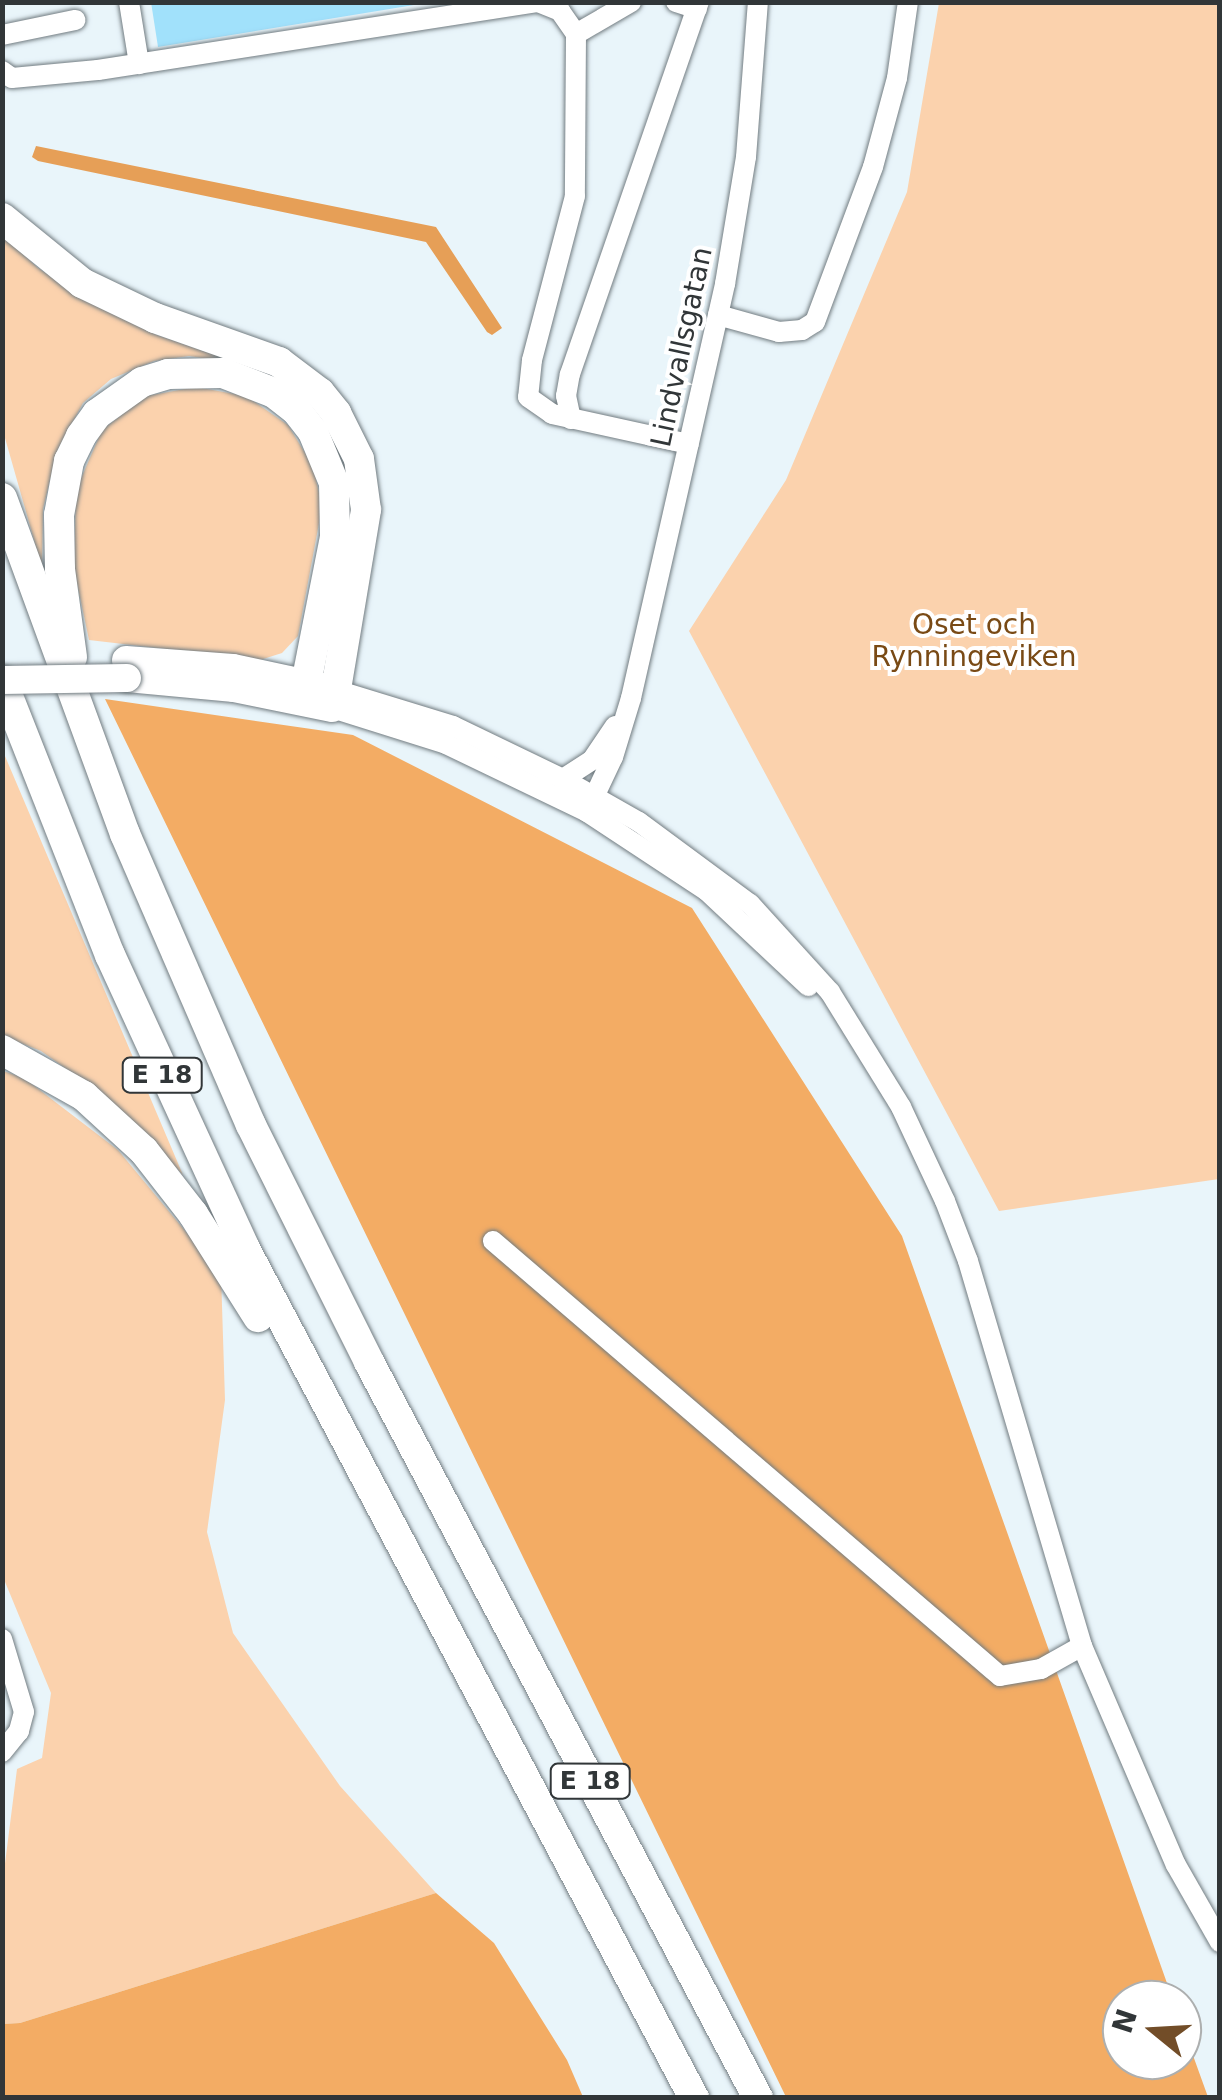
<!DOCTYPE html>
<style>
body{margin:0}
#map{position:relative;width:1222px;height:2100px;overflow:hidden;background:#e9f5fa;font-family:"DejaVu Sans",sans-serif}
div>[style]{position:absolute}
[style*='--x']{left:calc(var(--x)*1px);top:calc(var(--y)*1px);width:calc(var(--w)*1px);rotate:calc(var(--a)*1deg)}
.green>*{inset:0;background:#fbd2ad}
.forest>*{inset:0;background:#f3ac64}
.water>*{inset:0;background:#e69f57}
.building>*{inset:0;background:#a1e1fb}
.roads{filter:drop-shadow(0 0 2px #727c81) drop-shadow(0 0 2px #727c81)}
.minor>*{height:20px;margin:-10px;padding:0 10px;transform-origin:10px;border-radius:10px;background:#fff}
.major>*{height:28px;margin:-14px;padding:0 14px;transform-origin:14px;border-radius:14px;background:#fff}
.highway>*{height:30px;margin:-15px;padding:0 15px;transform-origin:15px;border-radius:15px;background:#fff}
.bridges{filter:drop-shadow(0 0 2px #727c81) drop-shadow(0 0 2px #727c81)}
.major-bridge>*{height:28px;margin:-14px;padding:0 14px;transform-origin:14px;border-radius:14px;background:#fff}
span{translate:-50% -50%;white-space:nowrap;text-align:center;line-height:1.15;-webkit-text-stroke:8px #fff;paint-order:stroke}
.shield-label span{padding:2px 8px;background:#fff;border:2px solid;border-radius:8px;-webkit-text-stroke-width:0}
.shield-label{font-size:25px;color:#313638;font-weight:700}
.street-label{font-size:28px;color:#313638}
.park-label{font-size:28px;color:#794a15}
.frame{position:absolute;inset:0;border:5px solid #313638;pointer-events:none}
.north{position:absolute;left:1102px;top:1980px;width:100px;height:100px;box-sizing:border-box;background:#fff;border:2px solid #adafaf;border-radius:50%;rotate:288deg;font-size:28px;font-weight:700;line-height:40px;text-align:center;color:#313638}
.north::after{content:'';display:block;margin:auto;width:35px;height:45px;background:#724d28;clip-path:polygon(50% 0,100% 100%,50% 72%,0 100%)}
</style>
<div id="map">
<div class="green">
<div style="clip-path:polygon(939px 3px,1219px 3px,1219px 1179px,999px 1211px,689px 631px,786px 480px,907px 192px)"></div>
<div style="clip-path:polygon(2px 235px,38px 268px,98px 307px,157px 335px,241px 364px,189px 356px,154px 361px,111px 379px,83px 403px,57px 451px,43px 509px,42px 568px,3px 431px)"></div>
<div style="clip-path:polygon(196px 387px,246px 396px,288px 425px,313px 466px,322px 507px,298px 636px,282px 653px,260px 660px,89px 640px,74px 569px,76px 490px,102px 430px,146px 396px)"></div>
<div style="clip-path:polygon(2px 749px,183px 1175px,106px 1097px,41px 1051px,3px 1036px)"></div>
<div style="clip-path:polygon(3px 1071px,24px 1078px,118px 1150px,221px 1274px,225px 1400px,207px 1532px,233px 1633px,340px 1786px,436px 1893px,20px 2023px,3px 2024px,2px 1887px,17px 1769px,42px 1758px,51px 1693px,3px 1577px)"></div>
</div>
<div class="forest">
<div style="clip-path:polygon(105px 699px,353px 735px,692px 908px,902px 1236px,1173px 2000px,1122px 2000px,1122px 2060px,1182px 2060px,1182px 2025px,1208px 2097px,786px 2097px)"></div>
<div style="clip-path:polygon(436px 1893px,494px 1943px,567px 2060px,583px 2097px,3px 2097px,3px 2024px,20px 2023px)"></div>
</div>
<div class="water">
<div style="clip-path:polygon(36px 146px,436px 227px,502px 328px,492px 335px,487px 332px,426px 242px,38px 161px,32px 157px)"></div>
</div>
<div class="building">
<div style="clip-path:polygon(151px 2px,414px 2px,414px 5px,158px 47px)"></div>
</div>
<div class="roads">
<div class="minor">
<div style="--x:129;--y:2;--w:63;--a:80.8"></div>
<div style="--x:538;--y:2;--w:24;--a:22"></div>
<div style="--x:560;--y:11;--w:28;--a:55"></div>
<div style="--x:576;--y:34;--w:162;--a:90.4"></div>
<div style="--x:575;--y:196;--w:170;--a:104.7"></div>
<div style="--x:532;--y:360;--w:37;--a:96"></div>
<div style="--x:528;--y:397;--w:29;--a:35"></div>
<div style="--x:552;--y:414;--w:140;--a:12.4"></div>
<div style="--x:676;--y:2;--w:22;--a:18"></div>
<div style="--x:576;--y:34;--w:64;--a:-30.2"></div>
<div style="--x:2;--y:35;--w:75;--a:-11.6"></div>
<div style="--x:2;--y:71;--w:12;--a:35"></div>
<div style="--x:12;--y:78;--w:86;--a:-5.3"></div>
<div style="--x:98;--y:70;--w:444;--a:-8.8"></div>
<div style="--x:718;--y:315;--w:63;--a:15.6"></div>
<div style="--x:779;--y:332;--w:23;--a:-5"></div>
<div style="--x:802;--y:330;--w:15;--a:-32"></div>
<div style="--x:815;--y:322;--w:165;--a:-69.5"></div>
<div style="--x:873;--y:167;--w:92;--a:-74.9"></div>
<div style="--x:897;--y:78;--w:77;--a:-81.8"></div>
<div style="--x:571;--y:419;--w:24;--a:-102"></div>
<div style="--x:566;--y:396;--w:22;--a:-80"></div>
<div style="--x:570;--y:374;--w:394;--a:-70.9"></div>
<div style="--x:336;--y:690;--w:122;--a:17.1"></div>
<div style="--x:453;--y:726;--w:122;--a:25.7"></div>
<div style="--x:563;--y:779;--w:87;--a:29.5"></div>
<div style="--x:639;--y:822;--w:138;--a:36.5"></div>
<div style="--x:750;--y:904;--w:119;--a:47.7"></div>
<div style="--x:830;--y:992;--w:135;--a:58.3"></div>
<div style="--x:901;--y:1107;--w:104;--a:64.9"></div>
<div style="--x:945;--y:1201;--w:64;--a:69"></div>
<div style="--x:968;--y:1261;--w:402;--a:73.5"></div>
<div style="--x:1082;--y:1646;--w:238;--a:66.8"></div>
<div style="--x:1176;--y:1865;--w:89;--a:60.3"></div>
<div style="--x:332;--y:708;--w:120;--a:17.5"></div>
<div style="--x:446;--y:744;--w:157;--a:25.7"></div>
<div style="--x:587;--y:812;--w:144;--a:33.4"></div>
<div style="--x:707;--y:891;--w:139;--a:43.2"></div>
<div style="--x:563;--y:779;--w:35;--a:-33"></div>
<div style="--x:592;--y:760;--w:41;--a:-55.9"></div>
<div style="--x:587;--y:812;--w:61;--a:-64.7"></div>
<div style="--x:613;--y:757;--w:62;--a:-73"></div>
<div style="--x:631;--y:698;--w:425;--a:-77.2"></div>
<div style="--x:725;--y:284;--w:129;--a:-80.6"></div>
<div style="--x:746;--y:157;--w:155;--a:-85.6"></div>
<div style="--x:493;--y:1241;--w:668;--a:40.63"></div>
<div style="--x:1000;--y:1676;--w:42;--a:-9.7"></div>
<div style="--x:1041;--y:1669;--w:47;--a:-29.3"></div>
<div style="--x:2;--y:1639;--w:76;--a:73.2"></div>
<div style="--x:24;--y:1712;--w:20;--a:105"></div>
<div style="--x:19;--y:1731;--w:27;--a:129"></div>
</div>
<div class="major">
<div style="--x:126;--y:660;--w:107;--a:4.3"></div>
<div style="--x:233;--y:668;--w:105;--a:12.1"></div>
<div style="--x:336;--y:690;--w:18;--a:103"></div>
<div style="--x:332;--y:708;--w:100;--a:-168.5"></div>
<div style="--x:234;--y:688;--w:107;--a:-174.7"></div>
</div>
<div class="highway">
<div style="--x:2;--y:218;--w:103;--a:39.1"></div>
<div style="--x:82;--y:283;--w:81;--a:25.6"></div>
<div style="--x:155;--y:318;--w:132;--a:19.5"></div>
<div style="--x:279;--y:362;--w:51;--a:37.1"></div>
<div style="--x:320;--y:393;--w:26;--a:51"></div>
<div style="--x:336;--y:413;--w:51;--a:63.4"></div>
<div style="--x:359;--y:459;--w:51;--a:82.2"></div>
<div style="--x:366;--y:510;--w:182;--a:99.5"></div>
<div style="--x:2;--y:498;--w:358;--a:69.9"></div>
<div style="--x:125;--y:834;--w:317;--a:66.6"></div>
<div style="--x:251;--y:1125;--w:265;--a:63.5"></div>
<div style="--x:369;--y:1362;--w:832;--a:62.14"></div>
<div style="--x:72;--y:657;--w:89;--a:-97.8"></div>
<div style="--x:60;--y:569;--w:54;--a:-91.1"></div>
<div style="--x:59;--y:515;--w:55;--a:-79.5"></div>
<div style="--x:69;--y:461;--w:28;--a:-64"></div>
<div style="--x:81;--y:436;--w:27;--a:-54"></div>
<div style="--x:97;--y:414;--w:55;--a:-35.4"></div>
<div style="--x:142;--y:382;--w:27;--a:-17"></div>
<div style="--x:168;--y:374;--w:55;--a:-1"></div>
<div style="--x:223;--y:373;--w:55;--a:21.4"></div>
<div style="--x:274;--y:393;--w:28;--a:38"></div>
<div style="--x:296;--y:410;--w:28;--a:52"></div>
<div style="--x:313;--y:432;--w:55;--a:67.6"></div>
<div style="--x:334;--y:483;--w:54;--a:88.9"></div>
<div style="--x:335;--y:537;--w:149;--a:101.2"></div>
<div style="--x:2;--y:681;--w:295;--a:68.5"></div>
<div style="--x:110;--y:955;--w:321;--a:65.3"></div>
<div style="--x:244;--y:1247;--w:963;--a:62.13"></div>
<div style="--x:2;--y:1050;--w:94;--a:29.3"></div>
<div style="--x:84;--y:1096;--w:81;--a:42.5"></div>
<div style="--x:144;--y:1151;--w:80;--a:52.1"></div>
<div style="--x:193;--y:1214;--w:122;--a:57.7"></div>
</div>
</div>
<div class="bridges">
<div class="major-bridge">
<div style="--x:2;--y:680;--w:125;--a:-0.9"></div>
</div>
</div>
<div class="shield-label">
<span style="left:162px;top:1075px">E 18</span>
<span style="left:590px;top:1781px">E 18</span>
</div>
<div class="street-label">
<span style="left:682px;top:347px;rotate:-78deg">Lindvallsgatan</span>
</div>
<div class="park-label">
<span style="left:974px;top:641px">Oset och<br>Rynningeviken</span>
</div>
<div class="frame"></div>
<div class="north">N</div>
</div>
